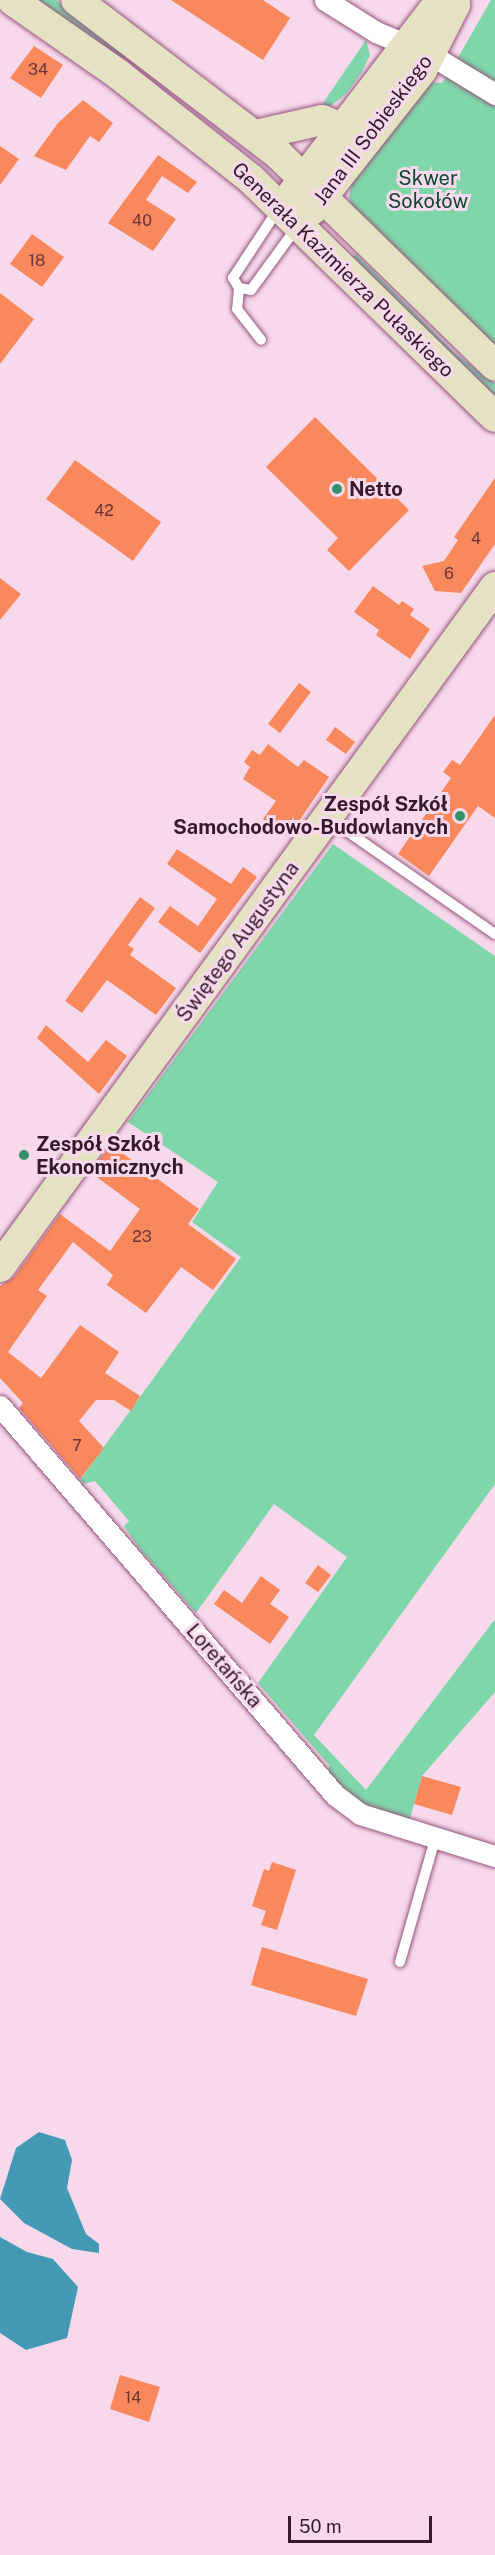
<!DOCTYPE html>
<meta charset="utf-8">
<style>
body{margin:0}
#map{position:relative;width:495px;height:2555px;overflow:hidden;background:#f7d9eb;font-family:"Public Sans",sans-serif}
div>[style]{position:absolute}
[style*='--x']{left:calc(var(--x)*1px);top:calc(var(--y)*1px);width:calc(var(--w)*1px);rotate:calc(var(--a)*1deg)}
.green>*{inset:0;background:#80d6ab}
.water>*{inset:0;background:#4499b4}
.building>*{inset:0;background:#fa885d}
.roads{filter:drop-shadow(0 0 2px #95547f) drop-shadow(0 0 2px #95547f)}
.lane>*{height:10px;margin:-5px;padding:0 5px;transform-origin:5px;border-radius:5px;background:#fff}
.street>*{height:21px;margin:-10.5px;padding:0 10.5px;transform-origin:10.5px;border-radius:10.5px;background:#fff}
.secondary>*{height:30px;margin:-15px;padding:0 15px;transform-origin:15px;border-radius:15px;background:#e5e1c3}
.dots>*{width:16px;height:16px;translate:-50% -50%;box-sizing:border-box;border:3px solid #f7d9eb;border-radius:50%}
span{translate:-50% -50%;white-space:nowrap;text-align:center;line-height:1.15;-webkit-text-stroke:6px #f7d9eb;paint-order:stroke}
.number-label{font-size:16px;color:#673638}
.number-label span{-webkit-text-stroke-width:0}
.street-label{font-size:20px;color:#361a2c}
.park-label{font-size:20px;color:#0c4730}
.poi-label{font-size:20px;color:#361a2c;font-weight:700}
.left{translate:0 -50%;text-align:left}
.right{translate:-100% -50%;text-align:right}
.scale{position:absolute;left:288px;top:2516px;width:144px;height:27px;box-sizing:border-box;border:3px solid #361a2c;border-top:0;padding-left:8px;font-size:18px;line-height:21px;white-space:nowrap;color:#361a2c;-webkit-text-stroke:4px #f7d9eb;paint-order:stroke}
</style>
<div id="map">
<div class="green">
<div style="clip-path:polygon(33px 0,56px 0,129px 54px,128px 58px,115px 56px)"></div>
<div style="clip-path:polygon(491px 0,495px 0,495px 352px,350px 204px,349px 197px,351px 184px,431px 82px,442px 83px,452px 68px)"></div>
<div style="clip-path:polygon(366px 40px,370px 55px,362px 72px,346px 94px,323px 112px,321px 106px)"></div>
<div style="clip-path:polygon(356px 254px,455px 353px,495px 384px,495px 402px,351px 258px)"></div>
<div style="clip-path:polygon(333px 844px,495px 956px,495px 1484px,314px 1735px,366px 1790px,495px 1619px,495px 1692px,422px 1776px,409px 1822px,358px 1804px,328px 1774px,329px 1765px,258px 1683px,347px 1557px,274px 1504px,196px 1613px,138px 1547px,124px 1526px,129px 1521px,95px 1481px,84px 1484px,80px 1480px,241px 1257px,192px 1222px,218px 1182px,128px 1122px)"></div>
</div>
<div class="water">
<div style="clip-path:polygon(39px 2132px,65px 2140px,72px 2160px,67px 2188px,86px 2234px,99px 2244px,99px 2253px,72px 2249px,24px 2223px,0 2199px,16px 2148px)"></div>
<div style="clip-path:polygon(0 2237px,27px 2252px,53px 2259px,78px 2287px,67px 2338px,26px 2350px,0 2333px)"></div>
</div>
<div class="building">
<div style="clip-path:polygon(171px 0,263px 0,290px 18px,263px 60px)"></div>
<div style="clip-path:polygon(34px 46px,63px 65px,41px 98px,10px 78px)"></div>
<div style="clip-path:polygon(83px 100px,113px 123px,99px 142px,90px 136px,66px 170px,34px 156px,58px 123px)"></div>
<div style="clip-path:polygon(0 146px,19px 159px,0 185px)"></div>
<div style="clip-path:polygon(158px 155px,197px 182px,188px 193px,162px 176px,146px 200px,176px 219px,153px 251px,108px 223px)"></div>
<div style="clip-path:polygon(32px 234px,64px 257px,42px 287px,10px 264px)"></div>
<div style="clip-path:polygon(0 293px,34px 319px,0 364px)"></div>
<div style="clip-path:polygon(315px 417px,409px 510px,349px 571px,327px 550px,338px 538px,266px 467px)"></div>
<div style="clip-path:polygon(75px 460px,161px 522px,133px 561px,46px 499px)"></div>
<div style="clip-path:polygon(495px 478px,495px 544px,461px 593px,435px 591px,422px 566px,444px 561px,458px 540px,454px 537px)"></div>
<div style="clip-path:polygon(0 578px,21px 594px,0 620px)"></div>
<div style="clip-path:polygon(373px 586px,399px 605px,402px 601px,414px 609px,410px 615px,430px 629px,410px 659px,376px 635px,379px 630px,354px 612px)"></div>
<div style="clip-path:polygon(299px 683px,311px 692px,280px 733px,268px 724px)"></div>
<div style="clip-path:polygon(495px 715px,495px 818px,478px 806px,429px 876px,398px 854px,451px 778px,443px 772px,452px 760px,460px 765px)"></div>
<div style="clip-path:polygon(335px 727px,355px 742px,346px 754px,326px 740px)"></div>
<div style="clip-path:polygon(268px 744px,298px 767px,304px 760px,329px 777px,288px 837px,263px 819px,276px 801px,243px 779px,250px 767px,244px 762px,252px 750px,260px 755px)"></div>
<div style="clip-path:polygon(177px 849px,231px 884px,243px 867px,257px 877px,200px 953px,158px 922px,170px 906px,198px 926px,217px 899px,167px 864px)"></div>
<div style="clip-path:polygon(140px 897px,155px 908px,128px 945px,134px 949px,130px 955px,176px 988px,156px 1015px,107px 980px,82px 1013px,65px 1001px)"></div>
<div style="clip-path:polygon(46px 1025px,88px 1062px,106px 1040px,127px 1056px,99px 1094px,37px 1038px)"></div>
<div style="clip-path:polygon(111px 1145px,199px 1209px,188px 1224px,236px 1259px,213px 1290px,181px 1267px,146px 1313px,107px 1285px,113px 1275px,73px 1242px,38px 1290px,47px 1296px,8px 1352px,41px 1378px,80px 1325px,119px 1352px,105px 1373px,140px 1396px,131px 1411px,114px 1400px,96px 1400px,79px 1421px,104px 1448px,80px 1479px,19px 1408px,23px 1403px,0 1378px,0 1286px,14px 1277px,60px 1214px,110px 1251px,140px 1209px,90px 1172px)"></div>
<div style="clip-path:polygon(318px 1565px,331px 1575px,318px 1592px,305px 1583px)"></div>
<div style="clip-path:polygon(261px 1576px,280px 1590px,270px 1604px,289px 1617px,270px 1644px,214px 1604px,224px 1590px,242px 1603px)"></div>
<div style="clip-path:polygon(422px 1776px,461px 1787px,452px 1815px,414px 1804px)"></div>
<div style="clip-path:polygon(272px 1862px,296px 1870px,277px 1930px,261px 1925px,266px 1911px,252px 1906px,264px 1869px,269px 1871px)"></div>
<div style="clip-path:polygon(262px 1947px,368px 1979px,356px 2016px,251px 1985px)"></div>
<div style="clip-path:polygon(120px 2375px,160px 2387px,149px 2422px,110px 2409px)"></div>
</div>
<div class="roads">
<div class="lane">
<div style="--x:239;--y:288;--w:12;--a:-121"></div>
<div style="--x:233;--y:278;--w:84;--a:-56.7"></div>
<div style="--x:239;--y:288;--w:12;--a:9"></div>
<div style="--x:251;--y:290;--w:78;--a:-53.9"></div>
<div style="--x:239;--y:288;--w:21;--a:95"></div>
<div style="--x:237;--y:309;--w:39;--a:52"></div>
<div style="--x:328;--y:818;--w:203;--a:34.8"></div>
<div style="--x:400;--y:1962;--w:128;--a:-74.1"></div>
</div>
<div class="street">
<div style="--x:325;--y:0;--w:60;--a:32.1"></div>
<div style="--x:376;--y:32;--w:60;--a:22.7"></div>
<div style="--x:431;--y:55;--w:75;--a:31.4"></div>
<div style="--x:0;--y:1406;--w:513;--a:49.27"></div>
<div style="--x:335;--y:1795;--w:31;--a:37"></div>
<div style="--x:360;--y:1814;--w:141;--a:17.3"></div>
</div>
<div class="secondary">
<div style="--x:12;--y:0;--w:129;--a:34.9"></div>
<div style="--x:118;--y:74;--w:171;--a:38.3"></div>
<div style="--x:252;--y:180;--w:339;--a:44.3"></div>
<div style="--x:76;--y:0;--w:254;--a:37.3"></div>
<div style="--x:278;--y:154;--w:303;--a:44.3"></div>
<div style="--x:256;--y:135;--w:68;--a:-12.8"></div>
<div style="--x:322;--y:120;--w:26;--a:21"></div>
<div style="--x:293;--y:193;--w:243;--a:-52.5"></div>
<div style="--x:312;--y:210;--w:178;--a:-51.8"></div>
<div style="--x:422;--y:70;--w:73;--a:-63.1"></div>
<div style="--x:455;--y:5;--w:5;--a:-101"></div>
<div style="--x:0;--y:1267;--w:841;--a:-53.95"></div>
</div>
</div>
<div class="dots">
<div style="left:337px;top:489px;background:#339067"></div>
<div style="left:460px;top:816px;background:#339067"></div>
<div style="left:24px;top:1155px;background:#339067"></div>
</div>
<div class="number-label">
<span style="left:38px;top:70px">34</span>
<span style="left:142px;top:221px">40</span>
<span style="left:37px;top:261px">18</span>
<span style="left:104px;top:511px">42</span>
<span style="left:476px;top:539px">4</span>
<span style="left:449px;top:574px">6</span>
<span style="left:142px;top:1237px">23</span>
<span style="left:77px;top:1446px">7</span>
<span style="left:133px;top:2398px">14</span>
</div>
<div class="street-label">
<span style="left:373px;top:130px;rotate:-53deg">Jana III Sobieskiego</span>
<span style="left:343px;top:270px;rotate:44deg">Generała Kazimierza Pułaskiego</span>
<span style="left:238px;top:942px;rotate:-54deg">Świętego Augustyna</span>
<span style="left:224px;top:1666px;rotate:49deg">Loretańska</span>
</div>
<div class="park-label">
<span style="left:428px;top:190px">Skwer<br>Sokołów</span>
</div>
<div class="poi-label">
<span class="left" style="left:349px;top:489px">Netto</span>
<span class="right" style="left:448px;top:816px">Zespół Szkół<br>Samochodowo-Budowlanych</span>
<span class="left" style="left:36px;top:1156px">Zespół Szkół<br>Ekonomicznych</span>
</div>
<div class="scale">50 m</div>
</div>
